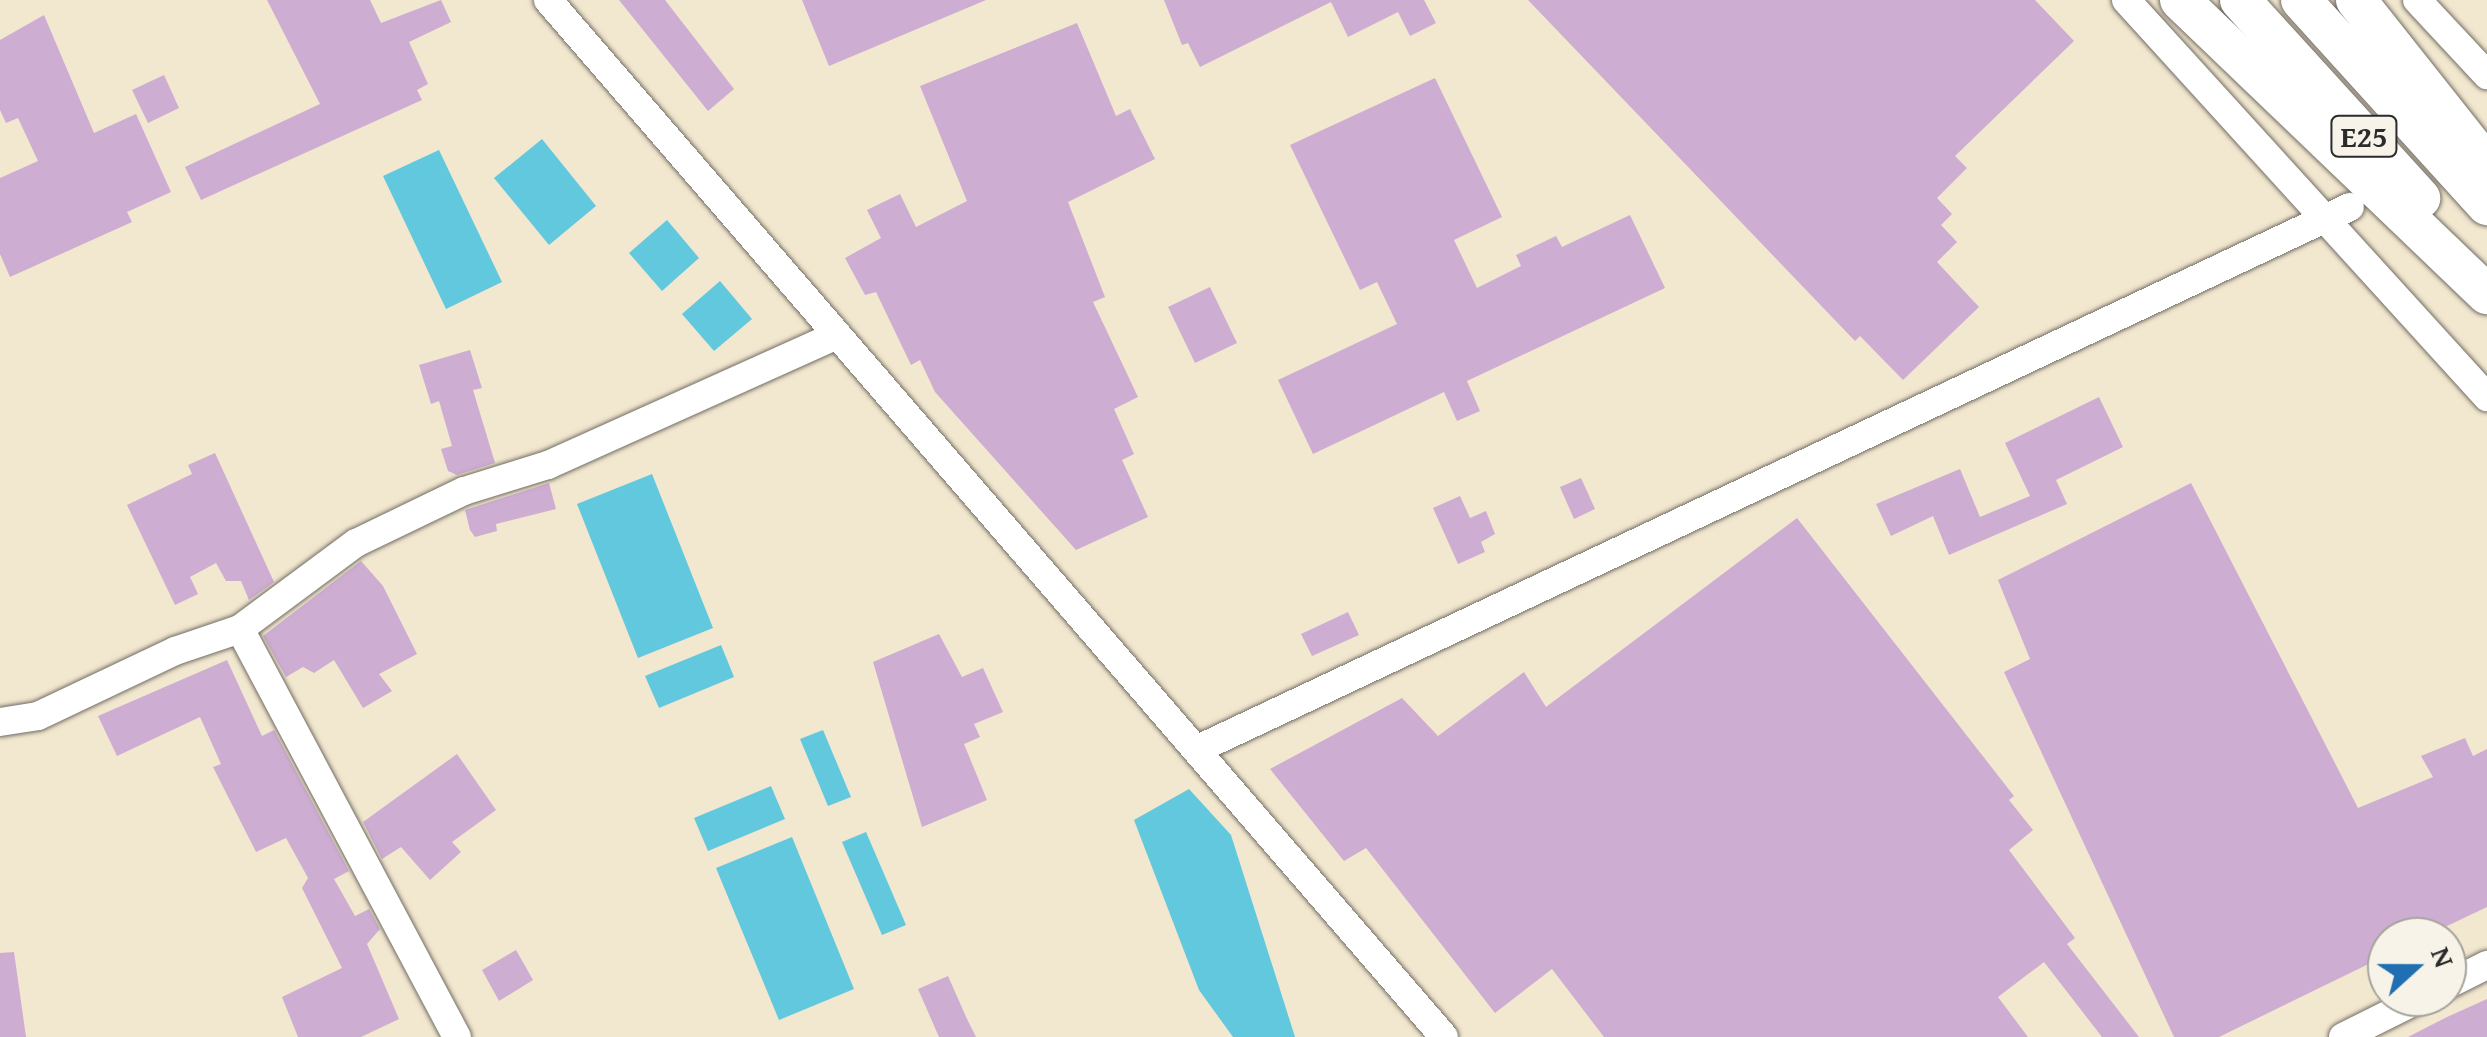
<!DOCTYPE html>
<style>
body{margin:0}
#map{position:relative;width:2487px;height:1037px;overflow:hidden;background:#f2e7cf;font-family:"Gentium Book Plus",serif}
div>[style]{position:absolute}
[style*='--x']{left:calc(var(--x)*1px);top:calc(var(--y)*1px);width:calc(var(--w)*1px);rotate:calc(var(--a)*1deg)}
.water>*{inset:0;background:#61c8de}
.building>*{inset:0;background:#ceadd3}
.roads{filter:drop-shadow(0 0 2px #716d64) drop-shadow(0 0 2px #716d64)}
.minor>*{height:28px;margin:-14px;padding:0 14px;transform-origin:14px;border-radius:14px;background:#fff}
.highway>*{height:40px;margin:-20px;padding:0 20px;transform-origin:20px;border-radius:20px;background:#fff}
span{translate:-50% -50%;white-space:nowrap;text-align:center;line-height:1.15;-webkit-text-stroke:8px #f7f3e8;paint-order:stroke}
.shield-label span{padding:2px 8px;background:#f7f3e8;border:2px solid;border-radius:8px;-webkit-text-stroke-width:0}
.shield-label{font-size:30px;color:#2b2b2b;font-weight:700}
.north{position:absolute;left:2367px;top:917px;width:100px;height:100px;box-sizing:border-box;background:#f7f3e8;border:2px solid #a5a39c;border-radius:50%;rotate:69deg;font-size:28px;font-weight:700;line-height:40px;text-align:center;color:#2b2b2b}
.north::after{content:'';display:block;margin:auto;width:35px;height:45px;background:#1f6fb2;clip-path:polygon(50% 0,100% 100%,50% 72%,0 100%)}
</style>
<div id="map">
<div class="water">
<div style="clip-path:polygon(542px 139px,596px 206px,549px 245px,494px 178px)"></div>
<div style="clip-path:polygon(439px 150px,502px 282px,446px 309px,383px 176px)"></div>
<div style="clip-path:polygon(667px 220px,699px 258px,662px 291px,629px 253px)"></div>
<div style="clip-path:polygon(720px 281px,752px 319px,714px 351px,682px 314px)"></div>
<div style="clip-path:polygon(652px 474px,713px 628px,638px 658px,577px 504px)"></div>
<div style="clip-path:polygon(721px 645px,734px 677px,659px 708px,645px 676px)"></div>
<div style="clip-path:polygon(823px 730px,851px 797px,828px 806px,800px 739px)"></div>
<div style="clip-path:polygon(771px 786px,785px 819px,708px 851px,694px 818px)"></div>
<div style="clip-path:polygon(1189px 789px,1231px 835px,1295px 1037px,1233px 1037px,1199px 990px,1134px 820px)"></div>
<div style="clip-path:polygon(866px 832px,906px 925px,882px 935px,842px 842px)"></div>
<div style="clip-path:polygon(792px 837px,854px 989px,779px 1020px,716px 868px)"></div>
</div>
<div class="building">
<div style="clip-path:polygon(267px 0,370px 0,381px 23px,441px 0,451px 22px,409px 42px,428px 84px,417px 90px,422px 100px,201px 200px,185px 167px,320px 104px)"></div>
<div style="clip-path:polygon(619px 0,665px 0,734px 89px,708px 111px)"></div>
<div style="clip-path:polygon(802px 0,986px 0,829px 66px)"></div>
<div style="clip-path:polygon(1164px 0,1424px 0,1436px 23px,1410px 36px,1398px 12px,1348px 37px,1331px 2px,1200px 67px,1188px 43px,1182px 45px)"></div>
<div style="clip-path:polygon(1528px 0,2035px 0,2074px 41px,1955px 156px,1967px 168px,1937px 198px,1952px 214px,1941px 225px,1957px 242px,1937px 262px,1979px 307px,1903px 380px,1860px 336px,1855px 341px)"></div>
<div style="clip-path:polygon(44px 15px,94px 133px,136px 114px,171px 192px,127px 212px,132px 222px,10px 277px,0 254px,0 178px,38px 161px,18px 118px,6px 123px,0 110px,0 40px)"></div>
<div style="clip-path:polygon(1077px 23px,1116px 116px,1130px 109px,1155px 159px,1068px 202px,1105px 297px,1093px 302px,1138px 397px,1114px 409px,1134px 454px,1122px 460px,1148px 517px,1076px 550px,935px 392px,920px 360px,911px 365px,876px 292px,865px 295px,845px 258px,881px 238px,867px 210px,900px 194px,916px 227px,967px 201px,920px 86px)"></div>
<div style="clip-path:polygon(164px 75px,179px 108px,148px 123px,132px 90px)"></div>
<div style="clip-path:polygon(1435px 78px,1502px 217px,1454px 240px,1477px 288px,1521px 266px,1516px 255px,1556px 236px,1562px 247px,1630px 215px,1665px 288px,1467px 381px,1480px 411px,1457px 421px,1444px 392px,1313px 454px,1278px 380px,1397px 324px,1377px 282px,1360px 290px,1290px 145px)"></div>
<div style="clip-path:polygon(1210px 287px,1237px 343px,1195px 363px,1168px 307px)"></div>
<div style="clip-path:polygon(470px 350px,482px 388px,473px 390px,495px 463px,457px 475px,448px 471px,441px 449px,452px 446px,439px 401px,431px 404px,419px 365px)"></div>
<div style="clip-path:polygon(2099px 397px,2123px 447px,2056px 480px,2067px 504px,1949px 555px,1933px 516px,1891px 536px,1876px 504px,1960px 469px,1980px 517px,2030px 496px,2005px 443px)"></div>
<div style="clip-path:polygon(215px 453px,274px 582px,249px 600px,241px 581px,226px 581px,216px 563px,190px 577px,198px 594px,175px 605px,127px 505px,192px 474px,188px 465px)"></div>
<div style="clip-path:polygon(1581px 478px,1595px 509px,1574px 519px,1560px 487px)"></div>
<div style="clip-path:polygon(549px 483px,556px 509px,496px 524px,497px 531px,475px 537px,470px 530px,465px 510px)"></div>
<div style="clip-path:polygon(2191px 483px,2358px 808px,2433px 777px,2421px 756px,2465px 738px,2473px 756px,2487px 749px,2487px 907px,2424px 937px,2387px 937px,2387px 955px,2219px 1037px,2174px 1037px,2004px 672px,2030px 659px,1998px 580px)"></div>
<div style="clip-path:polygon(1460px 496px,1470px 518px,1486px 511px,1495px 534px,1481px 542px,1485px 552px,1458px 564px,1433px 508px)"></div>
<div style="clip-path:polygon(1797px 518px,2014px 796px,2009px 800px,2033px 830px,2009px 850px,2075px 938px,2067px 944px,2139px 1037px,2102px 1037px,2044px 962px,1998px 997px,2028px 1037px,1604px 1037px,1552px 969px,1495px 1013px,1366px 848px,1344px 861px,1270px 769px,1402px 698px,1438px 736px,1524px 672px,1546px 707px)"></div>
<div style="clip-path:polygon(361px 561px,383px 586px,417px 654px,379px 674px,392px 691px,363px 708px,334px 660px,314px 673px,303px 667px,286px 677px,263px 636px)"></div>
<div style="clip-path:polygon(1348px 612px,1359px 635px,1312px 656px,1301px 634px)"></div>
<div style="clip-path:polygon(939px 634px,962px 677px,983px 668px,1003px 712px,974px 724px,980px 737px,964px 744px,987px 800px,922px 827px,873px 662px)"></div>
<div style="clip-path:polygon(227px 660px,262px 736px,274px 730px,349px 871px,334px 879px,355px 916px,369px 909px,380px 929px,367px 944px,399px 1019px,361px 1037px,298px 1037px,282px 997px,342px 968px,302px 888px,308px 878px,286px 838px,256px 852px,213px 767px,221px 764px,200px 717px,117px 756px,98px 716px)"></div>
<div style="clip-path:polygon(457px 754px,496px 810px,452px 842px,461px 852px,430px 880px,401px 847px,382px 859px,363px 822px)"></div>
<div style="clip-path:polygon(516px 950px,533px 980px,499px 1001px,482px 970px)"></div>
<div style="clip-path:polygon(14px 952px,26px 1037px,0 1037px,0 953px)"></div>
<div style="clip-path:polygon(948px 976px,967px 1019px,976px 1037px,939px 1037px,918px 989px)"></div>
<div style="clip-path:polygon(2487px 999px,2487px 1037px,2408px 1037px,2447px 1017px)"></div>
</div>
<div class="roads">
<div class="minor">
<div style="--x:548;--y:0;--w:1370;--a:49.17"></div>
<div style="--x:2126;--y:0;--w:537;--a:47.72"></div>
<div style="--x:2417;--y:0;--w:103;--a:47"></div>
<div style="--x:240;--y:629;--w:462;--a:62"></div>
<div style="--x:0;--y:722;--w:38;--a:-9"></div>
<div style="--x:38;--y:716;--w:152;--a:-25.4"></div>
<div style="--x:175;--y:651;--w:69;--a:-18.7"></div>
<div style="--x:240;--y:629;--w:144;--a:-36.6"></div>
<div style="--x:356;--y:543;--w:120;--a:-25.7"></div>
<div style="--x:464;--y:491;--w:88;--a:-17.2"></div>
<div style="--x:548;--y:465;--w:317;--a:-24.2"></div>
<div style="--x:1198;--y:749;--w:1273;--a:-25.2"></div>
<div style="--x:2447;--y:985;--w:45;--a:-26.6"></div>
<div style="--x:2343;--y:1037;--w:89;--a:-26.6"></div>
</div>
<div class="highway">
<div style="--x:2180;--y:0;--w:425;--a:43.8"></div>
<div style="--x:2240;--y:0;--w:268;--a:47.7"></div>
<div style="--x:2301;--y:0;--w:277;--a:47.8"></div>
<div style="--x:2356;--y:0;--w:211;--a:51.6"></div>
</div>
</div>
<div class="shield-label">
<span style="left:2364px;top:136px">E25</span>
</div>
<div class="north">N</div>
</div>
